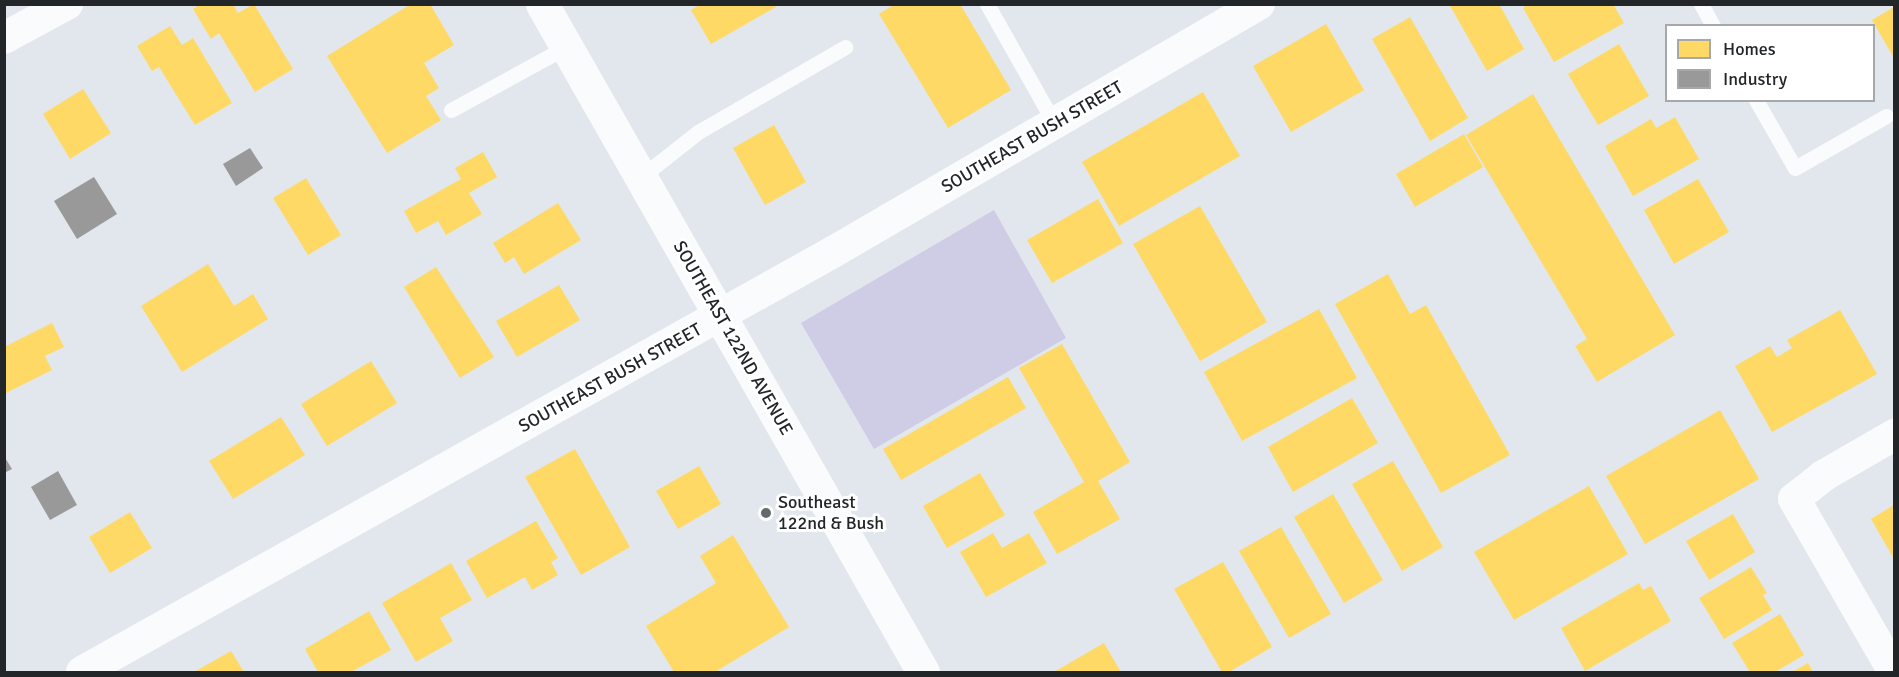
<!DOCTYPE html>
<style>
body{margin:0}
#map{position:relative;width:1899px;height:677px;overflow:hidden;background:#e1e7ec;font-family:Signika,sans-serif}
div>[style]{position:absolute}
[style*='--x']{left:calc(var(--x)*1px);top:calc(var(--y)*1px);width:calc(var(--w)*1px);rotate:calc(var(--a)*1deg)}
.green>*{inset:0;background:#cfcde5}
.homes>*{inset:0;background:#ffd966}
.industry>*{inset:0;background:#999}
.lane>*{height:15px;margin:-7.5px;padding:0 7.5px;transform-origin:7.5px;border-radius:7.5px;background:#fafbfc}
.street>*{height:32px;margin:-16px;padding:0 16px;transform-origin:16px;border-radius:16px;background:#fafbfc}
.secondary>*{height:33px;margin:-16.5px;padding:0 16.5px;transform-origin:16.5px;border-radius:16.5px;background:#fafbfc}
.dots>*{width:16px;height:16px;translate:-50% -50%;box-sizing:border-box;border:3px solid #fff;border-radius:50%}
span{translate:-50% -50%;white-space:nowrap;text-align:center;line-height:1.15;-webkit-text-stroke:6px #fff;paint-order:stroke}
.street-label{font-size:18px;color:#222629}
.poi-label{font-size:18px;color:#222629}
.left{translate:0 -50%;text-align:left}
.frame{position:absolute;inset:0;border:6px solid #222629;pointer-events:none}
.legend{position:absolute;left:1665px;top:24px;width:210px;height:78px;box-sizing:border-box;background:#fff;border:2px solid #a7a8a9;margin:0;padding:8px 10px;list-style:none;font-size:18px;color:#222629}
.legend li{display:flex;align-items:center;gap:12px;height:30px}
.legend b{width:30px;border:2px solid #a7a8a9}
</style>
<div id="map">
<div class="green">
<div style="clip-path:polygon(994px 210px,1066px 338px,874px 449px,801px 323px)"></div>
</div>
<div class="homes">
<div style="clip-path:polygon(200px 4px,233px 4px,238px 13px,254px 4px,293px 69px,255px 92px,219px 33px,211px 39px,193px 9px)"></div>
<div style="clip-path:polygon(411px 4px,430px 4px,454px 45px,424px 63px,439px 88px,426px 96px,441px 120px,387px 153px,327px 56px)"></div>
<div style="clip-path:polygon(701px 4px,774px 4px,776px 7px,711px 44px,691px 10px)"></div>
<div style="clip-path:polygon(895px 4px,960px 4px,1011px 90px,948px 128px,879px 14px)"></div>
<div style="clip-path:polygon(1449px 4px,1499px 4px,1524px 49px,1487px 71px)"></div>
<div style="clip-path:polygon(1528px 4px,1613px 4px,1624px 23px,1554px 62px,1523px 8px)"></div>
<div style="clip-path:polygon(1894px 7px,1894px 58px,1872px 20px)"></div>
<div style="clip-path:polygon(1410px 17px,1468px 118px,1430px 141px,1372px 39px)"></div>
<div style="clip-path:polygon(1326px 24px,1364px 90px,1291px 132px,1253px 66px)"></div>
<div style="clip-path:polygon(170px 26px,182px 45px,193px 38px,232px 103px,195px 125px,159px 67px,152px 71px,137px 46px)"></div>
<div style="clip-path:polygon(1619px 44px,1649px 96px,1598px 125px,1568px 74px)"></div>
<div style="clip-path:polygon(83px 89px,111px 133px,70px 159px,43px 114px)"></div>
<div style="clip-path:polygon(1203px 92px,1240px 156px,1119px 226px,1082px 162px)"></div>
<div style="clip-path:polygon(1533px 94px,1675px 335px,1597px 382px,1575px 346px,1587px 339px,1466px 135px)"></div>
<div style="clip-path:polygon(1675px 117px,1699px 159px,1633px 196px,1605px 146px,1651px 119px,1656px 128px)"></div>
<div style="clip-path:polygon(774px 125px,806px 182px,765px 205px,733px 148px)"></div>
<div style="clip-path:polygon(1464px 134px,1483px 167px,1415px 207px,1396px 174px)"></div>
<div style="clip-path:polygon(483px 152px,497px 177px,469px 193px,482px 214px,446px 235px,438px 221px,416px 233px,404px 211px,461px 179px,455px 168px)"></div>
<div style="clip-path:polygon(306px 178px,341px 235px,308px 255px,273px 198px)"></div>
<div style="clip-path:polygon(1698px 179px,1729px 232px,1674px 264px,1644px 210px)"></div>
<div style="clip-path:polygon(1098px 199px,1123px 243px,1052px 283px,1027px 240px)"></div>
<div style="clip-path:polygon(558px 203px,581px 240px,524px 274px,514px 257px,505px 263px,493px 243px)"></div>
<div style="clip-path:polygon(1200px 206px,1267px 322px,1200px 361px,1133px 244px)"></div>
<div style="clip-path:polygon(208px 264px,234px 306px,253px 294px,268px 319px,182px 372px,141px 306px)"></div>
<div style="clip-path:polygon(436px 267px,494px 357px,460px 378px,404px 287px)"></div>
<div style="clip-path:polygon(1388px 274px,1410px 314px,1426px 305px,1510px 455px,1441px 493px,1335px 304px)"></div>
<div style="clip-path:polygon(559px 285px,580px 320px,517px 357px,496px 321px)"></div>
<div style="clip-path:polygon(1319px 309px,1357px 378px,1242px 441px,1204px 372px)"></div>
<div style="clip-path:polygon(1840px 310px,1877px 374px,1772px 432px,1735px 366px,1770px 346px,1777px 357px,1792px 348px,1787px 340px)"></div>
<div style="clip-path:polygon(52px 323px,64px 347px,45px 356px,52px 370px,4px 394px,4px 347px)"></div>
<div style="clip-path:polygon(1062px 344px,1130px 462px,1098px 481px,1120px 519px,1057px 554px,1033px 512px,1084px 482px,1019px 368px)"></div>
<div style="clip-path:polygon(371px 361px,397px 403px,327px 446px,301px 404px)"></div>
<div style="clip-path:polygon(1008px 377px,1026px 408px,901px 480px,883px 449px)"></div>
<div style="clip-path:polygon(1352px 398px,1378px 443px,1293px 492px,1268px 447px)"></div>
<div style="clip-path:polygon(1720px 410px,1759px 479px,1645px 544px,1606px 476px)"></div>
<div style="clip-path:polygon(281px 417px,305px 455px,233px 499px,209px 461px)"></div>
<div style="clip-path:polygon(575px 449px,630px 547px,581px 575px,525px 477px)"></div>
<div style="clip-path:polygon(1393px 461px,1443px 547px,1402px 571px,1352px 484px)"></div>
<div style="clip-path:polygon(699px 466px,721px 504px,678px 529px,656px 491px)"></div>
<div style="clip-path:polygon(980px 473px,1005px 515px,947px 548px,923px 506px)"></div>
<div style="clip-path:polygon(1589px 486px,1628px 554px,1514px 620px,1474px 552px)"></div>
<div style="clip-path:polygon(1333px 494px,1383px 580px,1344px 603px,1294px 517px)"></div>
<div style="clip-path:polygon(1894px 505px,1894px 559px,1871px 519px)"></div>
<div style="clip-path:polygon(130px 512px,152px 548px,110px 573px,89px 537px)"></div>
<div style="clip-path:polygon(1733px 514px,1755px 552px,1709px 580px,1686px 541px)"></div>
<div style="clip-path:polygon(536px 521px,558px 558px,551px 562px,558px 575px,532px 590px,525px 577px,487px 598px,466px 561px)"></div>
<div style="clip-path:polygon(1281px 527px,1331px 614px,1289px 638px,1239px 551px)"></div>
<div style="clip-path:polygon(993px 533px,1002px 548px,1029px 533px,1047px 563px,986px 597px,960px 552px)"></div>
<div style="clip-path:polygon(733px 535px,789px 627px,715px 672px,674px 672px,646px 626px,716px 583px,700px 556px)"></div>
<div style="clip-path:polygon(1223px 562px,1272px 647px,1229px 672px,1222px 672px,1174px 589px)"></div>
<div style="clip-path:polygon(451px 563px,472px 600px,440px 618px,453px 641px,416px 662px,382px 603px)"></div>
<div style="clip-path:polygon(1751px 567px,1767px 593px,1763px 595px,1772px 610px,1724px 639px,1699px 598px)"></div>
<div style="clip-path:polygon(1639px 583px,1643px 590px,1651px 586px,1671px 621px,1585px 671px,1561px 628px)"></div>
<div style="clip-path:polygon(369px 611px,391px 650px,351px 672px,318px 672px,305px 649px)"></div>
<div style="clip-path:polygon(1780px 614px,1804px 655px,1775px 672px,1750px 672px,1732px 643px)"></div>
<div style="clip-path:polygon(1104px 643px,1121px 672px,1054px 672px)"></div>
<div style="clip-path:polygon(231px 651px,244px 672px,194px 672px)"></div>
<div style="clip-path:polygon(1808px 663px,1813px 672px,1792px 672px)"></div>
</div>
<div class="industry">
<div style="clip-path:polygon(250px 148px,263px 168px,236px 186px,223px 164px)"></div>
<div style="clip-path:polygon(94px 177px,117px 214px,77px 239px,54px 201px)"></div>
<div style="clip-path:polygon(4px 456px,12px 469px,4px 473px)"></div>
<div style="clip-path:polygon(58px 471px,77px 505px,50px 520px,31px 487px)"></div>
</div>
<div class="lane">
<div style="--x:987;--y:4;--w:138;--a:60.5"></div>
<div style="--x:1701;--y:4;--w:25;--a:61"></div>
<div style="--x:1756;--y:100;--w:78;--a:60.2"></div>
<div style="--x:1795;--y:168;--w:105;--a:-29.7"></div>
<div style="--x:451;--y:110;--w:131;--a:-28.7"></div>
<div style="--x:641;--y:177;--w:73;--a:-38.3"></div>
<div style="--x:698;--y:132;--w:170;--a:-30"></div>
</div>
<div class="street">
<div style="--x:4;--y:38;--w:72;--a:-28.4"></div>
<div style="--x:82;--y:672;--w:860;--a:-29.22"></div>
<div style="--x:833;--y:252;--w:493;--a:-30.2"></div>
<div style="--x:1894;--y:672;--w:200;--a:-120"></div>
<div style="--x:1794;--y:499;--w:37;--a:-38"></div>
<div style="--x:1823;--y:476;--w:82;--a:-30"></div>
</div>
<div class="secondary">
<div style="--x:542;--y:4;--w:769;--a:60.3"></div>
</div>
<div class="dots">
<div style="left:766px;top:513px;background:#656a6d"></div>
</div>
<div class="street-label">
<span style="left:1032px;top:137px;rotate:-30deg">SOUTHEAST BUSH STREET</span>
<span style="left:733px;top:338px;rotate:60deg">SOUTHEAST 122ND AVENUE</span>
<span style="left:610px;top:378px;rotate:-29deg">SOUTHEAST BUSH STREET</span>
</div>
<div class="poi-label">
<span class="left" style="left:778px;top:513px">Southeast<br>122nd &amp; Bush</span>
</div>
<div class="frame"></div>
<ul class="legend">
<li><b style="height:16px;background:#ffd966"></b>Homes</li>
<li><b style="height:16px;background:#999"></b>Industry</li>
</ul>
</div>
